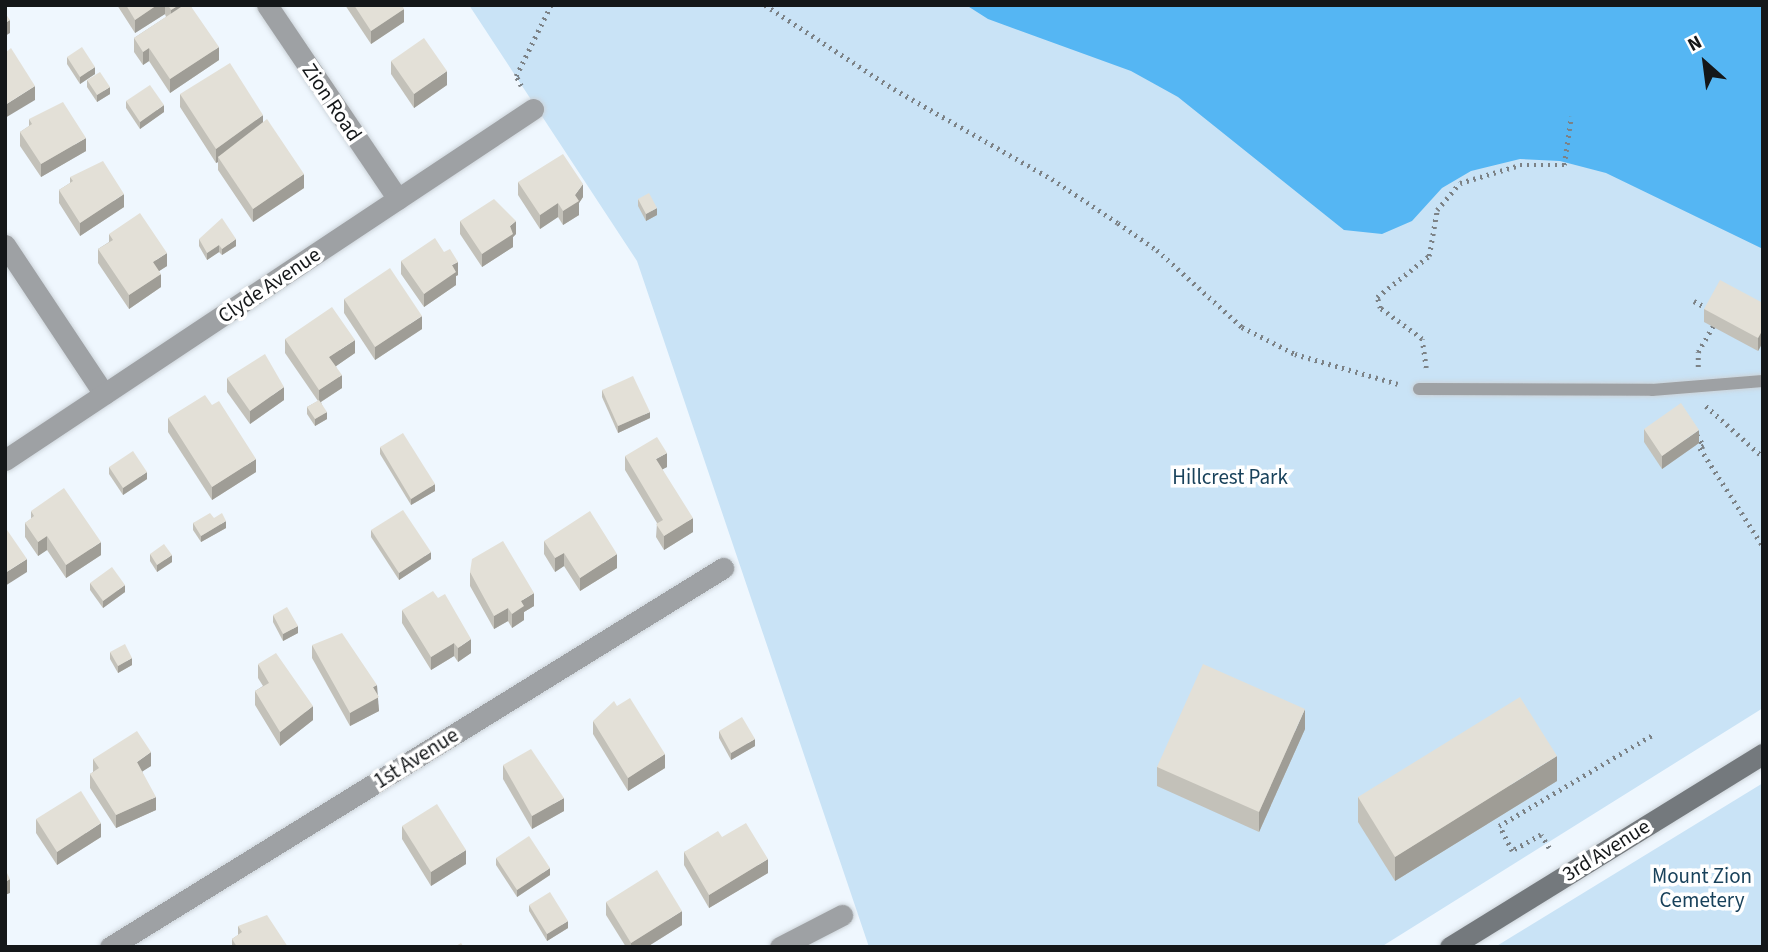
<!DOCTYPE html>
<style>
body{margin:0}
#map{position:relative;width:1768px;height:952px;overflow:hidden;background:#eff7fe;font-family:"Source Sans 3",sans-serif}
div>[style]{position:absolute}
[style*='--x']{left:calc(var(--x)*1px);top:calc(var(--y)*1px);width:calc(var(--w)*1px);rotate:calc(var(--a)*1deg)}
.green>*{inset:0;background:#c9e3f6}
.water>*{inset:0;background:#55b6f3}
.path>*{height:4.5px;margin-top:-2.25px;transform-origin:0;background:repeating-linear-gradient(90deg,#7c8286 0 2px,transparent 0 7px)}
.roads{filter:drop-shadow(0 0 2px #ccd3d9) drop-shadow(0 0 2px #ccd3d9)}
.lane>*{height:12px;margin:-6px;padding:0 6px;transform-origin:6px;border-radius:6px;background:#9ea1a4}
.street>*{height:21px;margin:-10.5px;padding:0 10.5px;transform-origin:10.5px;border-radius:10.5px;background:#9ea1a4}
.secondary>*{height:21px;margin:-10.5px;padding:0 10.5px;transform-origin:10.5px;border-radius:10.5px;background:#74797d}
.wall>*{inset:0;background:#c3c1b9}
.shaded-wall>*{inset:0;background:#9f9d96}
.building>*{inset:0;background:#e3e0d7}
span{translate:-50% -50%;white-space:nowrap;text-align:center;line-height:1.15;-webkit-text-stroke:7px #fff;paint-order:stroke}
.street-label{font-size:21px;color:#141719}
.park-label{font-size:21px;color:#19425b}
.frame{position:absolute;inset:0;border:7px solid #141719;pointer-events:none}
.north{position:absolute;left:1670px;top:28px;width:70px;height:70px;-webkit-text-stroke:5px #fff;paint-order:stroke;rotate:332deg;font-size:19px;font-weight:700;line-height:28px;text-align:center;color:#141719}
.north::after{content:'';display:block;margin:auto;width:24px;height:32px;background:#141719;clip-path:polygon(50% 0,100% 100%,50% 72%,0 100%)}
</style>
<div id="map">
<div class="green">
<div style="clip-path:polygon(469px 5px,1763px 5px,1763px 708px,1381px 947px,869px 947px,637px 261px)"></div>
<div style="clip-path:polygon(1763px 783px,1763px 947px,1495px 947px)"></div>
</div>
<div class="water">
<div style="clip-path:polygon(966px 5px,1763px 5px,1763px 249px,1606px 173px,1560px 161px,1520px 159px,1471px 171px,1442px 188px,1412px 221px,1382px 234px,1344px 230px,1178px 97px,1131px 71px,988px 19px)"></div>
</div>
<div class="path">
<div style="--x:765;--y:5;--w:154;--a:33.1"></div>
<div style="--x:894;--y:89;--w:182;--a:29.7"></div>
<div style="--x:1052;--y:179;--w:79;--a:33.7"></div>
<div style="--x:1118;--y:223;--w:47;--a:34.7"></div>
<div style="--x:1157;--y:250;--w:115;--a:42.2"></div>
<div style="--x:1242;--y:327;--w:59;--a:27"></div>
<div style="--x:1295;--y:354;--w:107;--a:16.2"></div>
<div style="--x:521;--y:86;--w:11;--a:-117"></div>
<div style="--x:516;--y:76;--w:79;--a:-63.8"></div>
<div style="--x:1694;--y:301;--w:17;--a:28"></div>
<div style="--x:1698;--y:367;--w:15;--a:-90"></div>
<div style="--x:1698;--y:352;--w:32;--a:-60"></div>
<div style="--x:1426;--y:368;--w:29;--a:-98"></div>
<div style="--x:1422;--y:339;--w:52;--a:-143.6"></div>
<div style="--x:1380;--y:308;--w:11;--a:-105"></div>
<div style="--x:1377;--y:297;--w:66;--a:-38.3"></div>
<div style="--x:1429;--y:256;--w:47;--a:-80.1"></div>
<div style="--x:1437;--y:210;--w:35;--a:-50"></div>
<div style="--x:1460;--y:183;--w:63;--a:-16.7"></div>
<div style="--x:1520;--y:165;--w:44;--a:0"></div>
<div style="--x:1564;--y:165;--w:49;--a:-81.7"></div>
<div style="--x:1706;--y:406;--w:76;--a:41.8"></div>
<div style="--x:1697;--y:435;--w:13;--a:58"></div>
<div style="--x:1704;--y:446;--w:4;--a:153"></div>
<div style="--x:1700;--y:448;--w:117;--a:57.3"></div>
<div style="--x:1549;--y:848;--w:15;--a:-122"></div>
<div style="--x:1541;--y:835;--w:33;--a:151"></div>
<div style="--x:1512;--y:851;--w:28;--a:-117"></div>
<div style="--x:1499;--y:826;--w:180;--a:-30.7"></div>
</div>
<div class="roads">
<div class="lane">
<div style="--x:1419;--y:389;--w:233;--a:0.2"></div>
<div style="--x:1652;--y:390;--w:111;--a:-4.6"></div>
</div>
<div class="street">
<div style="--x:267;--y:5;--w:234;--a:56"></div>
<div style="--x:5;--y:245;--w:179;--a:56.4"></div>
<div style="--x:5;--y:460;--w:634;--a:-33.61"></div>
<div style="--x:110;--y:947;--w:721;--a:-31.73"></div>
<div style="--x:780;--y:947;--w:70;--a:-27.3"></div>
</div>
<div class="secondary">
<div style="--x:1450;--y:947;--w:368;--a:-31.7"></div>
</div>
</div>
<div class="wall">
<div style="clip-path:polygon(117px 5px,190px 5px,219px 60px,170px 93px,149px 61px,143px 65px,134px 52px,134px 38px,166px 17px,165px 14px,135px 33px)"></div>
<div style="clip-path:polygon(345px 5px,402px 5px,404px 22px,371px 44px)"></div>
<div style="clip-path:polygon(67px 57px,95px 74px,80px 84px,67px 64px)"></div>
<div style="clip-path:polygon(391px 61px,447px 85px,414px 108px,391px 74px)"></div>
<div style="clip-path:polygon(87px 80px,110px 94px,97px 102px,87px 87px)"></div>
<div style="clip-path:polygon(180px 94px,263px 122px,304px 188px,253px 222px,218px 170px,218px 162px,216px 163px,180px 107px)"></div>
<div style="clip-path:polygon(126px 101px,164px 112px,140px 129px,126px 108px)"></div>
<div style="clip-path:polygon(29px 119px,86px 151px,41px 177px,20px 146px,20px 132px,29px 126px)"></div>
<div style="clip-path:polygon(70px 177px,124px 207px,80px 236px,59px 203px,59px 190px,70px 183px)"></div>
<div style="clip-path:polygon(518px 182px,583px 197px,579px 203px,579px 215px,563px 225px,558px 217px,540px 229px,518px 195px)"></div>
<div style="clip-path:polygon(638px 199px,657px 215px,646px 221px,638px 206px)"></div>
<div style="clip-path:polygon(460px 221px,516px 234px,513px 237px,513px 247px,482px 267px,460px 234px)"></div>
<div style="clip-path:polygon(109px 234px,167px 266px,159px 271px,161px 287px,129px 309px,98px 263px,98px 249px,109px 242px)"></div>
<div style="clip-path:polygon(199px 239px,236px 246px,222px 255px,219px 252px,207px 260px,199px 246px)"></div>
<div style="clip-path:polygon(444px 252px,458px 275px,456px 276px,456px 285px,424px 307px,401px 274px,401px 261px)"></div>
<div style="clip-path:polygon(344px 299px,422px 329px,375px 360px,344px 313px)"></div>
<div style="clip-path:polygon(1763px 303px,1763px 342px,1758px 351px,1704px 322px,1704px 309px)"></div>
<div style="clip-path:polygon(285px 339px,355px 353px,336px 366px,342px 388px,321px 402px,327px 419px,315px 426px,307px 414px,307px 407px,318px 401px,285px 353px)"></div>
<div style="clip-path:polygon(227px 378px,284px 400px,250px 424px,227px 392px)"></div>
<div style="clip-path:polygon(602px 390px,650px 418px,618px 433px,602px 397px)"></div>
<div style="clip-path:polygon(168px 418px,256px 472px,212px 500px,168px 432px)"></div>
<div style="clip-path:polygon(1644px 429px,1699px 443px,1662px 469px,1644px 442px)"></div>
<div style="clip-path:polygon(380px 447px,435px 491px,411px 505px,380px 454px)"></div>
<div style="clip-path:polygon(625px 456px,667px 467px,662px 469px,693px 532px,664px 550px,656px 537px,657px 523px,625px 470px)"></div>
<div style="clip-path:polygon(109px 467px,147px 479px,123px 495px,109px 474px)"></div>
<div style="clip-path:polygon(31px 511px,101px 555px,66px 578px,47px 550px,38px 556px,25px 537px,25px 523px,31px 519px)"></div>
<div style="clip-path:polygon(214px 518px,226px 528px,201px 542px,193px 530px,193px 523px)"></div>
<div style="clip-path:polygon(371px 530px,431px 559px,399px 580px,371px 537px)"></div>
<div style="clip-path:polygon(544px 541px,617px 568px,580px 591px,564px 566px,555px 572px,544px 554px)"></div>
<div style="clip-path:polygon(150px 554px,172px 562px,157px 572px,150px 561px)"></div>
<div style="clip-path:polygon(470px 572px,534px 606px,524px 612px,524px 620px,512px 628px,508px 621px,494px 629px,470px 586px)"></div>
<div style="clip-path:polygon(90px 583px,125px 592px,103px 608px,90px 590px)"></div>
<div style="clip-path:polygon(402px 610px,471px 653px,458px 662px,454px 656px,431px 670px,402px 623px)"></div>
<div style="clip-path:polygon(273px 615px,298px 633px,283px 641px,273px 622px)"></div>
<div style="clip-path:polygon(312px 645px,377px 695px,379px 711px,350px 726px,312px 658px)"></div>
<div style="clip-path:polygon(110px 652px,132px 665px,118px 673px,110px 659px)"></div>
<div style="clip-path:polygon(258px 664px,313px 720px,280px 746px,255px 705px,255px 691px,263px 686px,258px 678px)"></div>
<div style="clip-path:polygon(593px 721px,665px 768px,628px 791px,593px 734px)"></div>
<div style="clip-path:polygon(1305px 729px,1259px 832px,1157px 786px,1157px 767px)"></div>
<div style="clip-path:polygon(719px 731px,755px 746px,731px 760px,719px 738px)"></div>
<div style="clip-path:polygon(93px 759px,151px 766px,142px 771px,156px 810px,116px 828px,90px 788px,90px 774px,93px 772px)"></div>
<div style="clip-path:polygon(503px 765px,564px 811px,532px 829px,503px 779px)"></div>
<div style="clip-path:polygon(1557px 781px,1395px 881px,1358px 822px,1358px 797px)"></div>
<div style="clip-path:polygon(36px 819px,101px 837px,57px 865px,36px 833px)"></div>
<div style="clip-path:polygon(402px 826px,466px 864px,431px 886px,402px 839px)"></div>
<div style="clip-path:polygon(722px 837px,768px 873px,709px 908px,684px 865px,684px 852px)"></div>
<div style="clip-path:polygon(496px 858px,550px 875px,517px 897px,496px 865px)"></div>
<div style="clip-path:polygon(606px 902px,682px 925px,647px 947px,626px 947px,606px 915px)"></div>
<div style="clip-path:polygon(529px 905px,568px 928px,547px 941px,529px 911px)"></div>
<div style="clip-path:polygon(238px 926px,288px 947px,232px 947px,232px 939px,238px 935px)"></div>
</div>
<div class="shaded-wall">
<div style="clip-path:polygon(157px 5px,165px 5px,165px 14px,135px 33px,135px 20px)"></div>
<div style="clip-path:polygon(179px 5px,186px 5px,171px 24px,171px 10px)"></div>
<div style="clip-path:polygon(404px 9px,404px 22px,371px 44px,371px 31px)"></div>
<div style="clip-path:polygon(10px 20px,10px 33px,5px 36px,5px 23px)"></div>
<div style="clip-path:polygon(219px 47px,219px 60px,170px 93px,170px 79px)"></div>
<div style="clip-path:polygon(149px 48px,149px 61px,143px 65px,143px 52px)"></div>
<div style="clip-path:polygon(95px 67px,95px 74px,80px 84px,80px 77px)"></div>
<div style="clip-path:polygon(447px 71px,447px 85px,414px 108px,414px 94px)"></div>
<div style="clip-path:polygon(35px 86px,35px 100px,5px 118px,5px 105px)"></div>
<div style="clip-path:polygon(110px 87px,110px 94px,97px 102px,97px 95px)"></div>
<div style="clip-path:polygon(164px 105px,164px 112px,140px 129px,140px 122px)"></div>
<div style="clip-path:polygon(263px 115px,263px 128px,218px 157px,218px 162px,216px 163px,216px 149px)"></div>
<div style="clip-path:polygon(86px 138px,86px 151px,41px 177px,41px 164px)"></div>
<div style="clip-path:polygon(304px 174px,304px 188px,253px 222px,253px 209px)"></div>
<div style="clip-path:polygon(583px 184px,583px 197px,579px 203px,579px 215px,563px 225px,563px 211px)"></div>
<div style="clip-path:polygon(124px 194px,124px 207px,80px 236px,80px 223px)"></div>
<div style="clip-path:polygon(558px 203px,558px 217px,540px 229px,540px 215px)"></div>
<div style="clip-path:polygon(657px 208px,657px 215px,646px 221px,646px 214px)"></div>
<div style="clip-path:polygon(516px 221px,516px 234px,513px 237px,513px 247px,482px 267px,482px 254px,510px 226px)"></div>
<div style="clip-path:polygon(236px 239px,236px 246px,222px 255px,222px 249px)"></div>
<div style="clip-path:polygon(219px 245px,219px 252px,207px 260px,207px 253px)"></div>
<div style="clip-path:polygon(167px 253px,167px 266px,153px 275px,153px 262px)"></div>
<div style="clip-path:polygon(458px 262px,458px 275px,456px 276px,456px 285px,424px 307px,424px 294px,452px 265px)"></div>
<div style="clip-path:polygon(161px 274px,161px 287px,129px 309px,129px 295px)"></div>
<div style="clip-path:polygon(422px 316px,422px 329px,375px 360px,375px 347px)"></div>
<div style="clip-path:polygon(1763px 329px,1763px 342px,1758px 351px,1758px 338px)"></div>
<div style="clip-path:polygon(355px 340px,355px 353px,329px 371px,329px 357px)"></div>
<div style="clip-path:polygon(342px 375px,342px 388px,319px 403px,319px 390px)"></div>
<div style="clip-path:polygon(284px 387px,284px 400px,250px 424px,250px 411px)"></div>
<div style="clip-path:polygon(327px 412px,327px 419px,315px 426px,315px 419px)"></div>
<div style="clip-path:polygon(650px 412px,650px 418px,618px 433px,618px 426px)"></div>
<div style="clip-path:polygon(1699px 430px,1699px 443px,1662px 469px,1662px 456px)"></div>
<div style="clip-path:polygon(667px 453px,667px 467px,656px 473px,656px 459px)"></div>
<div style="clip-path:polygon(256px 459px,256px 472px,212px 500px,212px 487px)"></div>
<div style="clip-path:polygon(147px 472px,147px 479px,123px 495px,123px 488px)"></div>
<div style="clip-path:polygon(435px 484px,435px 491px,411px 505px,411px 499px)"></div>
<div style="clip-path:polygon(693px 518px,693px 532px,664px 550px,664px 536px)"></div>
<div style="clip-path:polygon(226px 521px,226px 528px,201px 542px,201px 536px)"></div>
<div style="clip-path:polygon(47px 536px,47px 550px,38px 556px,38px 542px)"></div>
<div style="clip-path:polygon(101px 542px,101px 555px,66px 578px,66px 565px)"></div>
<div style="clip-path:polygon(431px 552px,431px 559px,399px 580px,399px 573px)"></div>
<div style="clip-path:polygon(564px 553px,564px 566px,555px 572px,555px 558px)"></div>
<div style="clip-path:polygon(617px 554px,617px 568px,580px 591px,580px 578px)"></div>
<div style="clip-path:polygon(172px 555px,172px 562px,157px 572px,157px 565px)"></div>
<div style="clip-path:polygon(27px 559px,27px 572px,5px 586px,5px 573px)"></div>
<div style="clip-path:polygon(125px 585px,125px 592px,103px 608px,103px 601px)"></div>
<div style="clip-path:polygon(534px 593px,534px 606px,524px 612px,524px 620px,512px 628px,512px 614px,521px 601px)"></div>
<div style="clip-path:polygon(508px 608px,508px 621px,494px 629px,494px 616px)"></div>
<div style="clip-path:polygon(298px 626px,298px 633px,283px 641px,283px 634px)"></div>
<div style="clip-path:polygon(471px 639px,471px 653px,458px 662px,458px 648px)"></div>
<div style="clip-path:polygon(454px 643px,454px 656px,431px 670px,431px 657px)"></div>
<div style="clip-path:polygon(132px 658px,132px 665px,118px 673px,118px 666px)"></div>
<div style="clip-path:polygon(377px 685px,379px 711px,350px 726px,350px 713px,373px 687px)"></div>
<div style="clip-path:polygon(313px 706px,313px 720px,280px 746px,280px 732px)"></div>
<div style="clip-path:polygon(1305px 709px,1305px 729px,1259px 832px,1259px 812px)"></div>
<div style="clip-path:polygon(755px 739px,755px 746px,731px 760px,731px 753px)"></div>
<div style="clip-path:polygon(151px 752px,151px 766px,137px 775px,137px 762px)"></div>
<div style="clip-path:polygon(665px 754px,665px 768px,628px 791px,628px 778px)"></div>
<div style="clip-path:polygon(1557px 756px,1557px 781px,1395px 881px,1395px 857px)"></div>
<div style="clip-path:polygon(156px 797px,156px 810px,116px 828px,116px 815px)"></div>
<div style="clip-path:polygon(564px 798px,564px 811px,532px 829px,532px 816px)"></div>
<div style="clip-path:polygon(101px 823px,101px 837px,57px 865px,57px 852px)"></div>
<div style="clip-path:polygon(466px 850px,466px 864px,431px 886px,431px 872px)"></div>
<div style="clip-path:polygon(768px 859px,768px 873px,709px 908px,709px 895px)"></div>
<div style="clip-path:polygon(550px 868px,550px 875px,517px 897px,517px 890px)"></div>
<div style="clip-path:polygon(10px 879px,10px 893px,5px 895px,5px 882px)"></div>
<div style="clip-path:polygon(682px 911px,682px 925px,647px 947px,631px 947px,631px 943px)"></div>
<div style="clip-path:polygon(568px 921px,568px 928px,547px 941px,547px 934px)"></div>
</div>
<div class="building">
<div style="clip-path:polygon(126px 5px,157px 5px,135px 20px)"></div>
<div style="clip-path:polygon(168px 5px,179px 5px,171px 10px)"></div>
<div style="clip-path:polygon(184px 5px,190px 5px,219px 47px,170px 79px,149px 48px,143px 52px,134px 38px)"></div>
<div style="clip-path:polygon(354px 5px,402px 5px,404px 9px,371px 31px)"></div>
<div style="clip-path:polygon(5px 13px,10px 20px,5px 23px)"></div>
<div style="clip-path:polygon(424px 38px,447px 71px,414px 94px,391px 61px)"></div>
<div style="clip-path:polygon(82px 47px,95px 67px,80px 77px,67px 57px)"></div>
<div style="clip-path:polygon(11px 48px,35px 86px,5px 105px,5px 53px)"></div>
<div style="clip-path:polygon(230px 63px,263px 115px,216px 149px,180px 94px)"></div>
<div style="clip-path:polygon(100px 72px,110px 87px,97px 95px,87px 80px)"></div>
<div style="clip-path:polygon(150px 85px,164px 105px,140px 122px,126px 101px)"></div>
<div style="clip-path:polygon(63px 102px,86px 138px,41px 164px,20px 132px,32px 124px,29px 119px)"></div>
<div style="clip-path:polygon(267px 119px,304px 174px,253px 209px,218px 157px)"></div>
<div style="clip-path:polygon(563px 154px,583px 184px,575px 195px,579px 201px,563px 211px,558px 203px,540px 215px,518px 182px)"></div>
<div style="clip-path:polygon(103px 161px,124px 194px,80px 223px,59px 190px,73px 181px,70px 177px)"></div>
<div style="clip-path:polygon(649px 193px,657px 208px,646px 214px,638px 199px)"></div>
<div style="clip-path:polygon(494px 199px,516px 221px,510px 226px,513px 234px,482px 254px,460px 221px)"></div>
<div style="clip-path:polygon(140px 213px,167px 253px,153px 262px,161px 274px,129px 295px,98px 249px,113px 240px,109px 234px)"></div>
<div style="clip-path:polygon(222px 218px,236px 239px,222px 249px,219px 245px,207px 253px,199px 239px)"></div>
<div style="clip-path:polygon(435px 238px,444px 252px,450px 249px,458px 262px,452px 265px,456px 272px,424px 294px,401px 261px)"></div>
<div style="clip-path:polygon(390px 268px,422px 316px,375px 347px,344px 299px)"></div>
<div style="clip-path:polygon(1720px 280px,1763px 303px,1763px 329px,1758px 338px,1704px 309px)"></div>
<div style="clip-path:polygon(332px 307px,355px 340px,329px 357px,342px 375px,319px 390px,285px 339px)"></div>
<div style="clip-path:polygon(265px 354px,284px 387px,250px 411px,227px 378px)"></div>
<div style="clip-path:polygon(633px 376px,650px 412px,618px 426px,602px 390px)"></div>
<div style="clip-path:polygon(205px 395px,212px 405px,219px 401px,256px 459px,212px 487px,168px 418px)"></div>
<div style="clip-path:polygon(319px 400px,327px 412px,315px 419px,307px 407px)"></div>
<div style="clip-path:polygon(1681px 403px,1699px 430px,1662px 456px,1644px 429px)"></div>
<div style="clip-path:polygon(403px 433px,435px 484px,411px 499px,380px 447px)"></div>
<div style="clip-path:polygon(657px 437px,667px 453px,656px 459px,693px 518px,664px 536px,656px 524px,663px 520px,625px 456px)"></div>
<div style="clip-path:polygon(133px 451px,147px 472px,123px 488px,109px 467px)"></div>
<div style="clip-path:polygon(64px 488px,101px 542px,66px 565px,47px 536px,38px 542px,25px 523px,34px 516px,31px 511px)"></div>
<div style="clip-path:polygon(403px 510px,431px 552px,399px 573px,371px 530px)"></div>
<div style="clip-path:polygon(590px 511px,617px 554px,580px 578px,564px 553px,555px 558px,544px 541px)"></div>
<div style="clip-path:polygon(210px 513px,214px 518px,222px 513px,226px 521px,201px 536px,193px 523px)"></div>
<div style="clip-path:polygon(5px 527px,27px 559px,5px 573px)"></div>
<div style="clip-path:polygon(503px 541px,534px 593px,521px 601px,524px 606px,512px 614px,508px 608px,494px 616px,470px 572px,472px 559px)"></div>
<div style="clip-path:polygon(164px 544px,172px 555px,157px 565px,150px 554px)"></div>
<div style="clip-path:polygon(112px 567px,125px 585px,103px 601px,90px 583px)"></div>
<div style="clip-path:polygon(433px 591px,438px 598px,445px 594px,471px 639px,458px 648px,454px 643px,431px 657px,402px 610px)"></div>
<div style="clip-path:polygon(287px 607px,298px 626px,283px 634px,273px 615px)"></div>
<div style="clip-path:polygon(342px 633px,377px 685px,373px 687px,379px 697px,350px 713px,312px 645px)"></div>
<div style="clip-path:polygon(125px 644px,132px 658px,118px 666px,110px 652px)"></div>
<div style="clip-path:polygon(276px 653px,313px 706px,280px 732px,255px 691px,269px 683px,258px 664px)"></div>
<div style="clip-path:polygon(1203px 664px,1305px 709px,1259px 812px,1157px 767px)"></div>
<div style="clip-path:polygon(1520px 697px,1557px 756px,1395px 857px,1358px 797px)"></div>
<div style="clip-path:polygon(630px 698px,665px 754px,628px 778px,593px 721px,614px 701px,617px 706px)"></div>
<div style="clip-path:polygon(742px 717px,755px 739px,731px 753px,719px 731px)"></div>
<div style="clip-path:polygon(137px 731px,151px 752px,137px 762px,156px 797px,116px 815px,90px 774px,99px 768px,93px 759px)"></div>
<div style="clip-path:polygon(531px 749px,564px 798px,532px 816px,503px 765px)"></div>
<div style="clip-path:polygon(81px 791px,101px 823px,57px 852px,36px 819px)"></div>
<div style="clip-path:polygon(437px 804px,466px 850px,431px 872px,402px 826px)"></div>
<div style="clip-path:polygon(746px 823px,768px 859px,709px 895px,684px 852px,718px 831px,722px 837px)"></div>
<div style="clip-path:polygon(529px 836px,550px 868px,517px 890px,496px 858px)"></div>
<div style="clip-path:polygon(5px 869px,10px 879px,5px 882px)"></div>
<div style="clip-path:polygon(657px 870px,682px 911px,631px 943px,606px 902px)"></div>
<div style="clip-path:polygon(550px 892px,568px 921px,547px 934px,529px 905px)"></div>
<div style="clip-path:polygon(267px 915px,288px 947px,237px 947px,232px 939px,242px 932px,238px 926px)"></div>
<div style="clip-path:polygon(461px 943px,464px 947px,454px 947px)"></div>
</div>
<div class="street-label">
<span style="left:332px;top:102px;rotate:56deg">Zion Road</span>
<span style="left:269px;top:285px;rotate:-34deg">Clyde Avenue</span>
<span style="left:416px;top:758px;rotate:-32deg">1st Avenue</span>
<span style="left:1606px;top:850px;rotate:-32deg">3rd Avenue</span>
</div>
<div class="park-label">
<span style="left:1230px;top:477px">Hillcrest Park</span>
<span style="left:1702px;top:888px">Mount Zion<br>Cemetery</span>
</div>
<div class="frame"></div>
<div class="north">N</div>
</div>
